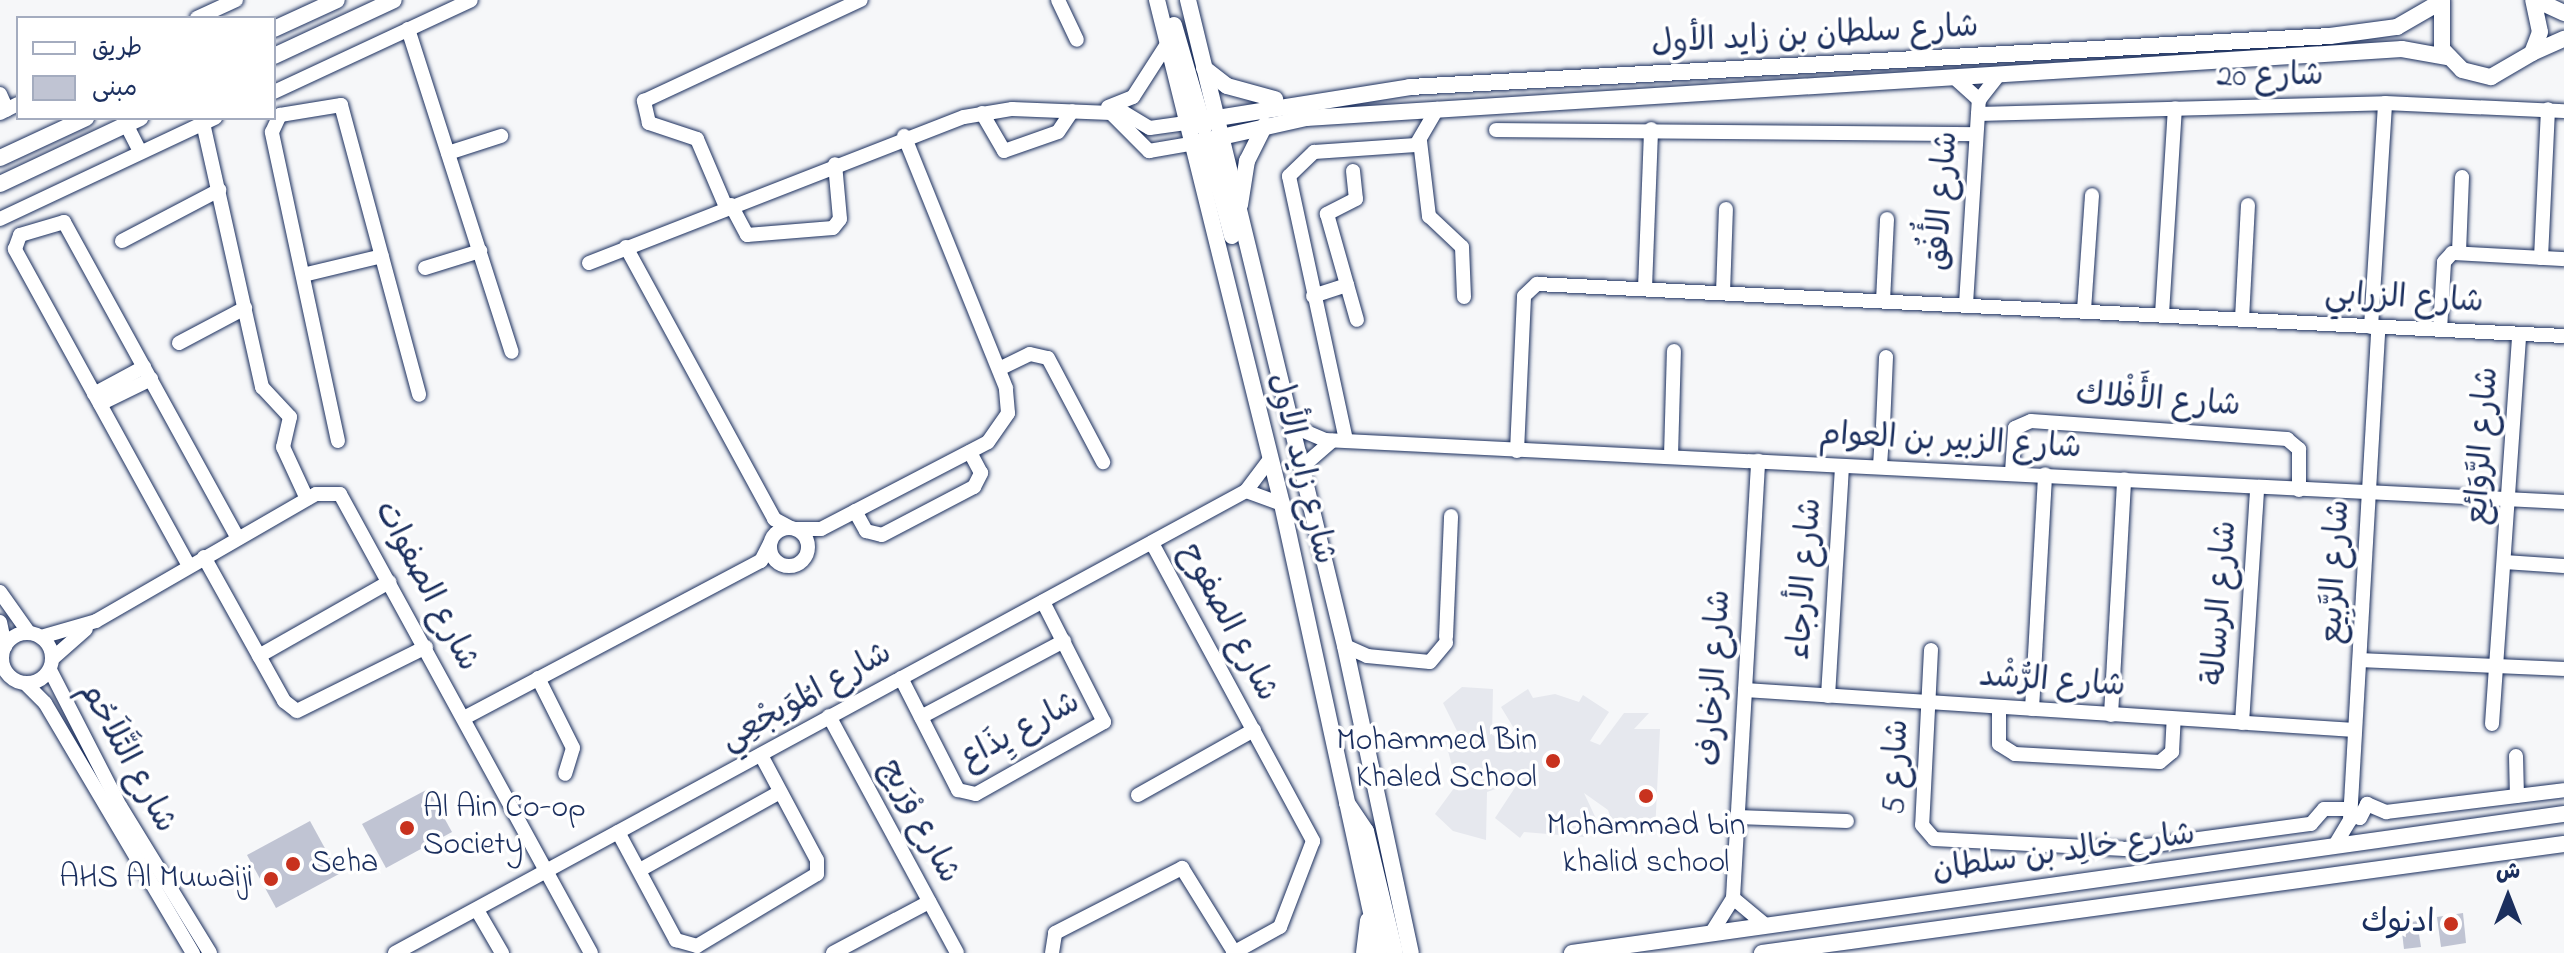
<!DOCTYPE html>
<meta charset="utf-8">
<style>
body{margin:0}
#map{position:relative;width:2564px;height:953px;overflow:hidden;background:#f6f7f9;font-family:"Indie Flower","Playpen Sans Arabic",sans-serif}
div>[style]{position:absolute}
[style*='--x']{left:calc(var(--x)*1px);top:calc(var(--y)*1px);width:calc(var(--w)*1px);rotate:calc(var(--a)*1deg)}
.built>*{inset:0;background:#e6e8ee}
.building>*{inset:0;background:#c0c4d3}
.roads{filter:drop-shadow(0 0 2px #1b2f5e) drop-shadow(0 0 2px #1b2f5e)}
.minor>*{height:14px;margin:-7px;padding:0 7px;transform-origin:7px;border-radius:7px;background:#fff}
.minor>.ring{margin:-7px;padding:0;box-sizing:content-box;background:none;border:14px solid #fff;border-radius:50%}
.major>*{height:16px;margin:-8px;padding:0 8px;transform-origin:8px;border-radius:8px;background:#fff}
.dots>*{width:22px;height:22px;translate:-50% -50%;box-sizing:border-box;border:4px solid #fff;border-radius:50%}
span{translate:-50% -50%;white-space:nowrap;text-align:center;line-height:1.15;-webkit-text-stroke:7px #fff;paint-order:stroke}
.street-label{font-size:32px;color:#1b2f5e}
.poi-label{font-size:32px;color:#1b2f5e}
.right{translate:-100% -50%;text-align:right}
.left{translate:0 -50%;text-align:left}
.legend{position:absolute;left:16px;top:16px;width:260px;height:104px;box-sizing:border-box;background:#fff;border:2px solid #a4acbf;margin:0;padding:10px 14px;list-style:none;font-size:24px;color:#1b2f5e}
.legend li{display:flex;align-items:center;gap:16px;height:40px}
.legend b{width:40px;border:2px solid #a4acbf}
.north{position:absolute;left:2468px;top:857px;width:80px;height:80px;-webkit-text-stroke:6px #fff;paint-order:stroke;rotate:0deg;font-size:22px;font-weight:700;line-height:32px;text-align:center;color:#1b2f5e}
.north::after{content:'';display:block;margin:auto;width:28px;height:36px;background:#1b2f5e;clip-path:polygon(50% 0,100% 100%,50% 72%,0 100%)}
</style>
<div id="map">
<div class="built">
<div style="clip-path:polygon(1462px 687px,1493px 689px,1492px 735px,1511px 741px,1521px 740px,1501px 707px,1528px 689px,1533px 698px,1555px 694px,1579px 702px,1583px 695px,1609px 712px,1590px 741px,1600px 745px,1624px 713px,1649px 713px,1634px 729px,1660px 729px,1655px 833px,1615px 830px,1608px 810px,1584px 793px,1599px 825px,1581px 832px,1584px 837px,1524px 832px,1520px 838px,1495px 818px,1516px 786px,1507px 785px,1487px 792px,1486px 840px,1453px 831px,1435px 814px,1457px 784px,1445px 740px,1461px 739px,1443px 703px)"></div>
</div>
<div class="building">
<div style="clip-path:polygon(428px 789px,452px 832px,386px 868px,362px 824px)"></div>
<div style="clip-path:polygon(310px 821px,339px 874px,276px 908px,247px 855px)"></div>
<div style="clip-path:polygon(2463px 913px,2466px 943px,2441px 947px,2437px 917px)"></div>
<div style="clip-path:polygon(2417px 921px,2421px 947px,2404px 949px,2401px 924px)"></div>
</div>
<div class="roads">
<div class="minor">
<div style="--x:1058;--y:0;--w:44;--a:64.6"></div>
<div style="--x:197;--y:18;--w:43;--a:-24.8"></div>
<div style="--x:408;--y:29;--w:339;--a:72.2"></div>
<div style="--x:1957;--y:80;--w:30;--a:42"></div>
<div style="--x:274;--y:92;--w:217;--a:-25"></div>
<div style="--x:0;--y:94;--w:17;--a:66"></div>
<div style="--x:1108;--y:107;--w:27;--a:-22"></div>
<div style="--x:1133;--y:97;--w:63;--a:-57.3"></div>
<div style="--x:1123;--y:112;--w:31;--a:31"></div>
<div style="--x:1150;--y:128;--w:36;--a:-8"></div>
<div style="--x:0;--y:113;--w:20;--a:-27"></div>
<div style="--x:982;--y:113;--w:44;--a:59.9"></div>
<div style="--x:1004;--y:151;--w:57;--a:-19.4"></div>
<div style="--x:1058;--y:132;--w:25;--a:-56"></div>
<div style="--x:1978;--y:114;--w:407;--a:-1.5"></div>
<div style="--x:2385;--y:103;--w:179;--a:2.6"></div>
<div style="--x:203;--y:123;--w:271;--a:77.4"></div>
<div style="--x:262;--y:387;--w:41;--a:47"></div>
<div style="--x:290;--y:417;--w:31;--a:103"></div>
<div style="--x:283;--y:447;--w:57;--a:65.2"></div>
<div style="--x:126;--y:124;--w:31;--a:63"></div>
<div style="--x:1496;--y:130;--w:480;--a:0.5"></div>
<div style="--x:1420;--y:141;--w:76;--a:83.2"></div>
<div style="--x:1429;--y:216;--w:45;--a:43.2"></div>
<div style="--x:1462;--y:247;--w:50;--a:87.7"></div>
<div style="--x:448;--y:153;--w:56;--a:-17.8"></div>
<div style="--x:1353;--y:171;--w:28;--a:84"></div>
<div style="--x:1356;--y:199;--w:33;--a:153"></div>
<div style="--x:1327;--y:214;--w:110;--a:74.2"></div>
<div style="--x:731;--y:205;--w:34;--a:62"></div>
<div style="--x:747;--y:235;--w:86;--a:-4.7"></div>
<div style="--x:833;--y:228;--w:11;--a:-52"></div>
<div style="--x:840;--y:219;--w:55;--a:-95.2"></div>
<div style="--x:726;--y:207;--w:74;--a:-113.1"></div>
<div style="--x:697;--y:139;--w:51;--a:-161.6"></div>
<div style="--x:649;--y:123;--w:23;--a:-103"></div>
<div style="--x:644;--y:101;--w:239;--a:-25"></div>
<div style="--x:0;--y:219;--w:238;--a:-25.2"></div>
<div style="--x:122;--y:241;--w:110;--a:-27.7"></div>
<div style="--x:626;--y:247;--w:310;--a:61.4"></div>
<div style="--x:774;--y:519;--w:19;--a:28"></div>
<div style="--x:2459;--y:252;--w:75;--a:-87.7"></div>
<div style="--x:2541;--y:258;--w:149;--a:-87.3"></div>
<div style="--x:589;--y:263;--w:402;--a:-21.3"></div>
<div style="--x:964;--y:117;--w:49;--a:-9.5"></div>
<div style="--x:1012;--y:109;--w:99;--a:2.3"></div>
<div style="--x:1111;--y:113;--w:54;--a:45"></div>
<div style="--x:1149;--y:151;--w:42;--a:-9.7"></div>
<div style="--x:425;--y:268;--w:58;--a:-17.2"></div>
<div style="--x:303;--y:275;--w:81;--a:-13.5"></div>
<div style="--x:1645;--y:288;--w:159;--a:-87.8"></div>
<div style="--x:1723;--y:293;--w:84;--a:-88"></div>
<div style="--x:1313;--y:296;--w:36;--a:-18"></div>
<div style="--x:1883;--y:301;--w:82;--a:-87.2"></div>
<div style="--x:1966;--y:304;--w:204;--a:-86.4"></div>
<div style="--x:1979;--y:100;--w:28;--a:-52"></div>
<div style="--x:2084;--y:310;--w:115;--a:-86"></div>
<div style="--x:2162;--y:314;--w:206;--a:-86.4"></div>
<div style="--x:2242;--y:319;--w:114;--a:-87"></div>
<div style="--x:2371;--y:327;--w:224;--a:-86.4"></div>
<div style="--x:2440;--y:330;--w:68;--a:-86.6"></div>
<div style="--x:2444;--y:262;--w:12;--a:-48"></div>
<div style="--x:2452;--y:253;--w:112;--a:3.1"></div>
<div style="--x:179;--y:343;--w:75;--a:-27.9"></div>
<div style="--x:999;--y:369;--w:34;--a:-26"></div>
<div style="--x:1030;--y:354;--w:18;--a:13"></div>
<div style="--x:1048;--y:358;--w:118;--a:62.1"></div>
<div style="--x:94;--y:394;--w:57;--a:-28.4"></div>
<div style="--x:100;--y:404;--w:57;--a:-26.1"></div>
<div style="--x:1292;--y:426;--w:36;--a:23"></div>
<div style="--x:1325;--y:440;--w:1241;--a:2.86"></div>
<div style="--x:1883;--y:426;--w:69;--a:-87.5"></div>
<div style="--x:1346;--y:440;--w:270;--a:-102.2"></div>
<div style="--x:1289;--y:176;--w:35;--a:-44"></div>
<div style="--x:1314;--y:152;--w:102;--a:-3.9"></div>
<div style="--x:1416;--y:145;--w:42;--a:-59.7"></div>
<div style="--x:338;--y:441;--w:316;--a:-102.1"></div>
<div style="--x:272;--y:132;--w:19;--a:-65"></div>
<div style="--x:280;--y:115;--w:62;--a:-9.3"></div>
<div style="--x:341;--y:105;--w:300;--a:74.9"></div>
<div style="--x:1517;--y:451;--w:155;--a:-87.4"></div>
<div style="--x:1524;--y:296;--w:18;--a:-43"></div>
<div style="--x:1537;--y:284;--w:1028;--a:2.9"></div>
<div style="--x:1671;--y:456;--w:105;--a:-88.4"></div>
<div style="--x:1880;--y:465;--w:28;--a:-86"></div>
<div style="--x:1302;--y:467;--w:40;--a:-41"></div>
<div style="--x:2012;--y:472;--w:44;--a:-86.1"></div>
<div style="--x:2015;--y:428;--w:17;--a:-24"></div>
<div style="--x:2031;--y:421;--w:257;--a:4"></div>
<div style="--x:2287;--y:439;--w:16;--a:40"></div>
<div style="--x:2299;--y:449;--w:41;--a:90"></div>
<div style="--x:1246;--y:491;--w:38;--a:20"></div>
<div style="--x:855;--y:511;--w:23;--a:61"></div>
<div style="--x:866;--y:531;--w:16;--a:14"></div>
<div style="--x:882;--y:535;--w:104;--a:-27.6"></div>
<div style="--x:974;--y:487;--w:16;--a:-63"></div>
<div style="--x:981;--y:473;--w:24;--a:-118"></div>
<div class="ring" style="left:770px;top:528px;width:24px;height:24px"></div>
<div style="--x:796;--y:529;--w:25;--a:0"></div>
<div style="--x:821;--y:529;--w:188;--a:-27.5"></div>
<div style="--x:988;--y:442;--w:35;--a:-55"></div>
<div style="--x:1008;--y:413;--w:25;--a:-95"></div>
<div style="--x:1006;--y:388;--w:272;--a:-112"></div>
<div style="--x:1152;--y:543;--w:339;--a:61.6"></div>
<div style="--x:1313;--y:841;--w:92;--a:111"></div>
<div style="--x:1280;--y:927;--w:54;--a:151"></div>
<div style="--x:204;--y:557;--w:165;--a:60.9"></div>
<div style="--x:284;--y:701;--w:16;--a:38"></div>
<div style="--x:297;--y:711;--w:144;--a:-26.4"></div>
<div style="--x:2504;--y:562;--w:60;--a:3.8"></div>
<div style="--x:189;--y:566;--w:362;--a:-118.8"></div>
<div style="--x:15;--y:249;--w:15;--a:-70"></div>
<div style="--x:20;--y:235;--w:46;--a:-16.5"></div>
<div style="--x:64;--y:222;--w:361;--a:61.2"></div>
<div style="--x:0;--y:592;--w:50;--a:54.7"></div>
<div style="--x:0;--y:622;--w:25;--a:78"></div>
<div class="ring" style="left:2px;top:633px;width:36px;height:36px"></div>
<div style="--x:41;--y:637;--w:57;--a:-16.2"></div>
<div style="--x:96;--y:621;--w:254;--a:-30"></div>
<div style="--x:316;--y:494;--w:24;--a:0"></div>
<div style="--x:340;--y:494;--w:523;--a:61.33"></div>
<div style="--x:1446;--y:637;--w:121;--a:-87.6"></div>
<div style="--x:1345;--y:646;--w:24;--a:24"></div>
<div style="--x:1367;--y:656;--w:63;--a:5.4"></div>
<div style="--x:1430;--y:662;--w:25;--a:-50"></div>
<div style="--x:1931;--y:650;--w:175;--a:92.9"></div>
<div style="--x:1922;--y:825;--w:18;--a:49"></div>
<div style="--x:1934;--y:839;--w:191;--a:3"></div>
<div style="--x:2125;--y:849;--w:188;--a:-7.7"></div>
<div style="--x:2311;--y:824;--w:20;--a:-49"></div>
<div style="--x:2324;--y:809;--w:27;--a:0"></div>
<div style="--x:259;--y:656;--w:150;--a:-29.6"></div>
<div style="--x:52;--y:659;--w:45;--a:-41.4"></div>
<div style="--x:2360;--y:660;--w:204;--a:2.5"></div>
<div style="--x:50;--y:670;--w:153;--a:62.8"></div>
<div style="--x:120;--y:806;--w:172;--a:58.5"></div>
<div style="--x:538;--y:678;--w:78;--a:63.4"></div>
<div style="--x:573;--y:748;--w:27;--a:107"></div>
<div style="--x:901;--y:678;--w:126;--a:63"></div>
<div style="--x:958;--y:790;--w:18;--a:13"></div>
<div style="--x:976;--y:794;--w:147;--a:-29.4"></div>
<div style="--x:1104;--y:722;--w:135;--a:-116.9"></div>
<div style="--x:25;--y:683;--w:28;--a:45"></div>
<div style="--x:45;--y:703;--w:291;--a:59.4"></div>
<div style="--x:1745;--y:690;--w:611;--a:3.75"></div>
<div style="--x:1828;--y:696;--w:230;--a:-86.5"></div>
<div style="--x:1999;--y:707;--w:37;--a:90"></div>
<div style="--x:1999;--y:744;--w:19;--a:32"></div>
<div style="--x:2015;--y:754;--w:145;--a:3.2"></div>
<div style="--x:2160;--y:762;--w:16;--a:-40"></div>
<div style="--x:2172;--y:752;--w:33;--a:-87"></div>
<div style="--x:2032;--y:709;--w:235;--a:-86.8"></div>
<div style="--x:2111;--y:715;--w:236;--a:-86.8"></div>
<div style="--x:829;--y:716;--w:269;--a:61.6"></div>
<div style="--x:921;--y:717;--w:162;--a:-28"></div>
<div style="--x:464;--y:718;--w:336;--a:-27.9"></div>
<div style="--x:761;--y:561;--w:20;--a:-63"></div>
<div style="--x:2242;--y:723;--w:235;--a:-86.3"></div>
<div style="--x:2492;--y:724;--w:391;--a:-86"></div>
<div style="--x:2516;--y:756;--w:40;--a:88.6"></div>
<div style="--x:1138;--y:795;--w:133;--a:-29.3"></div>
<div style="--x:2350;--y:813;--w:11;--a:27"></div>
<div style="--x:2360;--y:818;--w:16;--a:-63"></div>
<div style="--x:2367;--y:804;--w:21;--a:23"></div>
<div style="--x:2386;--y:812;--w:179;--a:-7"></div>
<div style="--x:1737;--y:817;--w:110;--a:2.1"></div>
<div style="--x:618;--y:832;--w:123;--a:61.8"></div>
<div style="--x:676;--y:940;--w:22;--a:16"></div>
<div style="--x:697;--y:946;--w:140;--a:-31"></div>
<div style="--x:817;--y:874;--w:14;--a:-90"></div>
<div style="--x:817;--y:860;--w:119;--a:-118.1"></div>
<div style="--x:2335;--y:845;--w:29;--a:-59"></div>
<div style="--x:2350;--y:820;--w:494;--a:-86.7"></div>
<div style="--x:640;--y:870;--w:160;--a:-29.1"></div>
<div style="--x:1733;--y:898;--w:40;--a:40"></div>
<div style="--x:477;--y:910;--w:50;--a:59.8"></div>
<div style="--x:1712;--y:932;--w:40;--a:-58"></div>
<div style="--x:1733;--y:898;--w:438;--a:-86.7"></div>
<div style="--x:395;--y:953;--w:968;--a:-28.5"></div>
<div style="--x:1246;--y:491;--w:40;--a:-53"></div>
<div style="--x:833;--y:953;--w:109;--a:-28"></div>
<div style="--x:1052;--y:953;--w:20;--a:-81"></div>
<div style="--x:1055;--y:933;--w:143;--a:-27.1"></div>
<div style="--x:1182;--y:868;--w:99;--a:58.2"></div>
</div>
<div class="major">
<div style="--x:1157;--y:0;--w:519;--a:76.07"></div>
<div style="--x:1282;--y:504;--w:460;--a:77.7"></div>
<div style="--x:1188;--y:0;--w:665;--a:76.34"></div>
<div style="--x:1345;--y:646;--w:314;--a:77.9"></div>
<div style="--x:2536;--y:0;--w:31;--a:25"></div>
<div style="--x:2442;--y:1;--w:48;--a:90"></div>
<div style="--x:2442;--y:49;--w:29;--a:46"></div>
<div style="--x:2462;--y:70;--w:30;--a:14"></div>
<div style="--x:2491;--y:77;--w:48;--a:-30.3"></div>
<div style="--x:2532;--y:53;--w:22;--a:-69"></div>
<div style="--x:2540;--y:32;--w:33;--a:-102"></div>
<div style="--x:1174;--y:25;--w:107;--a:73.8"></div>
<div style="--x:274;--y:29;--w:69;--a:-24.7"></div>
<div style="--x:2532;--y:53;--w:35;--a:-24"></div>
<div style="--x:274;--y:56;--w:132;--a:-25"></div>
<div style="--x:1204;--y:68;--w:29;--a:38"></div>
<div style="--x:1227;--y:86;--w:50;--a:15.2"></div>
<div style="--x:1186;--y:123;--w:227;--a:-9.1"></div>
<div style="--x:1410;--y:87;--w:921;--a:-3.17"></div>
<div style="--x:2330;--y:36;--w:68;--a:-7.7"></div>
<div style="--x:2397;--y:27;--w:52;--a:-30"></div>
<div style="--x:1190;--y:144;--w:119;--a:-12.6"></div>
<div style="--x:1306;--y:118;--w:1098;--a:-3.6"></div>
<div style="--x:2402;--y:49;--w:46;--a:10.1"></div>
<div style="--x:1193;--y:146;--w:16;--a:11"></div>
<div style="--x:1209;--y:149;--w:90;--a:75.2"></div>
<div style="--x:0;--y:158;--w:95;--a:-24.9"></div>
<div style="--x:0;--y:184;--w:155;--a:-25.2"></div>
<div style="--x:1240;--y:205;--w:45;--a:-81"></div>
<div style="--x:1247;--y:161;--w:40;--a:-63.4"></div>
<div style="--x:1347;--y:803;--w:34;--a:56"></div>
<div style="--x:1366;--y:831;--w:125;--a:76.6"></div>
<div style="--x:1364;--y:953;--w:33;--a:-83"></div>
<div style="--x:1572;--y:953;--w:1002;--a:-7.98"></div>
<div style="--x:1762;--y:953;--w:809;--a:-7.74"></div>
</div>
</div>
<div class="dots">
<div style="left:1553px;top:761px;background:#c8321e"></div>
<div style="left:1646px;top:796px;background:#c8321e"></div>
<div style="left:407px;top:828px;background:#c8321e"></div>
<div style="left:293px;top:864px;background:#c8321e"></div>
<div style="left:271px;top:879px;background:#c8321e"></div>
<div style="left:2451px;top:924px;background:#c8321e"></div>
</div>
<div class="street-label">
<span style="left:1815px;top:37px;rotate:-3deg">شارع سلطان بن زايد الأول</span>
<span style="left:2270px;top:78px;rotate:-1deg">شارع 20</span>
<span style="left:1944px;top:201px;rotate:-86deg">شارع الأُفُق</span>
<span style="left:2404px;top:300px;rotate:3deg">شارع الزرابي</span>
<span style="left:2158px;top:402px;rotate:4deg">شارع الأَفْلاك</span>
<span style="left:1950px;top:443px;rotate:3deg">شارع الزبير بن العوام</span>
<span style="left:2484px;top:446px;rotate:-86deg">شارع الرَّوَائِع</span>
<span style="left:1300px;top:469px;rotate:76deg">شارع زايد الأول</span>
<span style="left:2337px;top:572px;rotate:-87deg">شارع الرَّبِيع</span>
<span style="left:1807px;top:579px;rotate:-86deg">شارع الأرجاء</span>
<span style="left:425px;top:587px;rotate:62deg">شارع الصفوات</span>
<span style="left:2222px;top:603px;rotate:-86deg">شارع الرسالة</span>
<span style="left:1227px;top:623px;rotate:62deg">شارع الصفوح</span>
<span style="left:1717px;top:678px;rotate:-87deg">شارع الزخارف</span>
<span style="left:2052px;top:683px;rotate:4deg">شارع الرُّشْد</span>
<span style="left:807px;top:698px;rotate:-29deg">شارع المُوَيجْعِي</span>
<span style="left:1021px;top:732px;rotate:-28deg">شارع يِذَاع</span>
<span style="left:126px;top:758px;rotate:61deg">شارع التَّلاَحُم</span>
<span style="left:1898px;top:767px;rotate:-88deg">شارع 5</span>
<span style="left:918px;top:822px;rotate:62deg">شارع وْرَيج</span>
<span style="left:2064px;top:854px;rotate:-8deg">شارع خالِد بن سلطان</span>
</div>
<div class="poi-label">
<span class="right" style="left:1537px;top:761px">Mohammed Bin<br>Khaled School</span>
<span class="left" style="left:423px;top:828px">Al Ain Co-op<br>Society</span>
<span style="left:1646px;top:846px">Mohammad bin<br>khalid school</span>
<span class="left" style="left:311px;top:864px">Seha</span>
<span class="right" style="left:253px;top:879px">AHS Al Muwaiji</span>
<span class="right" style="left:2435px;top:924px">ادنوك</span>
</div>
<ul class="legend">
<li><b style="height:10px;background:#fff"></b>طريق</li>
<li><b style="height:22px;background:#c0c4d3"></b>مبنى</li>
</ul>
<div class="north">ش</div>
</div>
